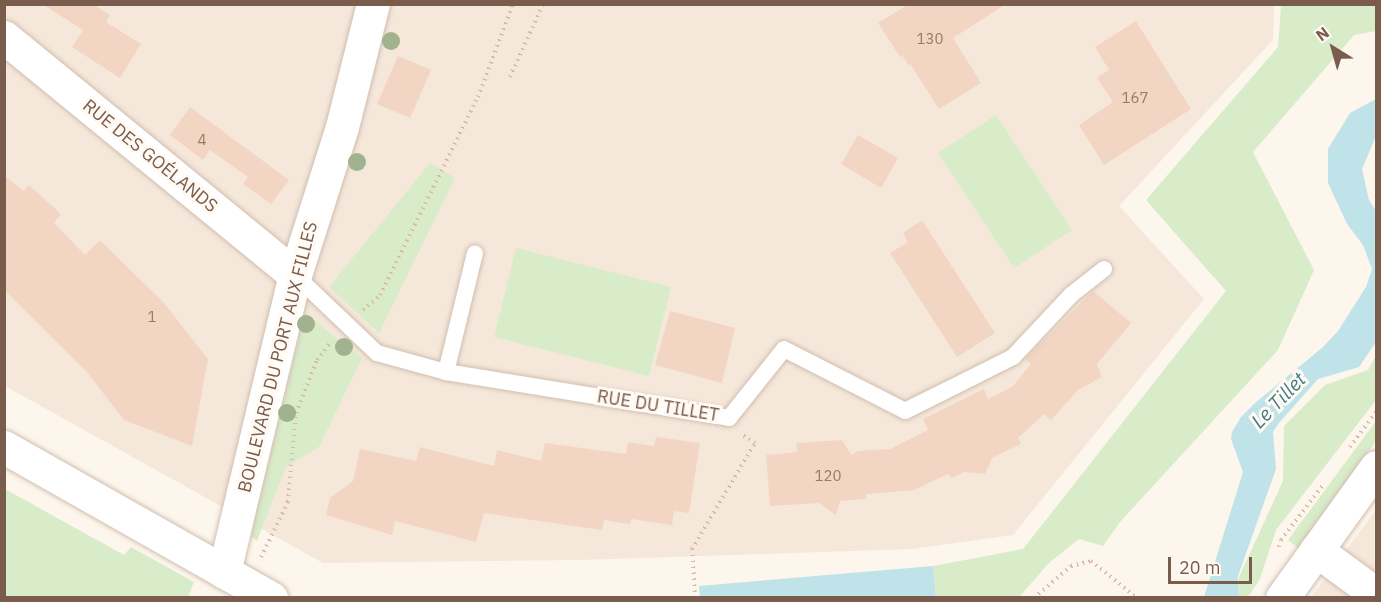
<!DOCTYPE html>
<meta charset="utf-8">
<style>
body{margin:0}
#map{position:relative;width:1381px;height:602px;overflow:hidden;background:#fdf6ec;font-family:"IBM Plex Sans",sans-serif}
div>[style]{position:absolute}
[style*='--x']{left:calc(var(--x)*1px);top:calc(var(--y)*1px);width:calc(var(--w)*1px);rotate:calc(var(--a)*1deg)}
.residential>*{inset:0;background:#f5e8da}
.green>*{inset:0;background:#d8ecc9}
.water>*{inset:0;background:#bfe3e8}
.building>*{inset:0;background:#f3d5c3}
.path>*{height:4px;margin-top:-2px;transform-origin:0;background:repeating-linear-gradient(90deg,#d9b8a5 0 1.5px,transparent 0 6px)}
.roads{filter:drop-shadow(0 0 2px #d1beb0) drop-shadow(0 0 2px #d1beb0)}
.service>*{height:16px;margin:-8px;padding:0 8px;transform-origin:8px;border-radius:8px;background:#fff}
.minor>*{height:33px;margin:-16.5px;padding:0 16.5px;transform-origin:16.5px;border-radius:16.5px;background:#fff}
.tertiary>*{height:33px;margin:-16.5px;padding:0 16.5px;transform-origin:16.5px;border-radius:16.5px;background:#fff}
.trees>*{width:18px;height:18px;margin:-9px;border-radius:50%;background:#a0b28e}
span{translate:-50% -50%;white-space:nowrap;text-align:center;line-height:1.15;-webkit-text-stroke:6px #fffaf3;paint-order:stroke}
.number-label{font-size:15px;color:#987a6a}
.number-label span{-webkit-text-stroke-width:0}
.street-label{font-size:18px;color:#7a5c4d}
.water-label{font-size:20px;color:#437c86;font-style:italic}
.frame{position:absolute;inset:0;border:6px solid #7a5c4d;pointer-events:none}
.north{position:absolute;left:1303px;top:18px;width:60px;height:60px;-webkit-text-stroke:4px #fffaf3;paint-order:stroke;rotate:323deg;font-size:16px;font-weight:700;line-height:24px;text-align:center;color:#7a5c4d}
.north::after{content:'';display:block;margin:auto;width:21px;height:27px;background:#7a5c4d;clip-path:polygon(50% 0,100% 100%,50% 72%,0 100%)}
.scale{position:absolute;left:1168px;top:557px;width:84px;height:27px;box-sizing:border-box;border:3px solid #7a5c4d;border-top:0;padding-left:8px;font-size:18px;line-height:21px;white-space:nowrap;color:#7a5c4d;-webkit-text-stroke:4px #fffaf3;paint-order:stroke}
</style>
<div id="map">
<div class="residential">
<div style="clip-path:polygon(5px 5px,1274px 5px,1273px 40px,1119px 206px,1204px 299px,1013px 535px,912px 549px,580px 560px,323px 563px,5px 386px)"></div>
<div style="clip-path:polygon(1376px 510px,1376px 597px,1311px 597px)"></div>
</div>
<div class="green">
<div style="clip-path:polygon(1281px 5px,1376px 5px,1376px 31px,1354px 35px,1253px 152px,1314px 270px,1278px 350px,1120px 522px,1103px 546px,1079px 539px,1050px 562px,1019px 597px,936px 597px,933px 566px,1023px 549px,1226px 291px,1146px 200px,1278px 47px)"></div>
<div style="clip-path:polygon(996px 115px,1072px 230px,1014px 268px,938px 153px)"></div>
<div style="clip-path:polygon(430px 163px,455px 178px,379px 333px,329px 287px)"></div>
<div style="clip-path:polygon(516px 248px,671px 287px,649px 376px,494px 337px)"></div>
<div style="clip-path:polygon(305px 313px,362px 358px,319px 447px,286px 467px,257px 541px,251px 537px)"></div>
<div style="clip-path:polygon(1376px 355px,1376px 400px,1276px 530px,1260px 579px,1248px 597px,1239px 597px,1239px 577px,1283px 481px,1284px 426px,1325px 385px,1368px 370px)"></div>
<div style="clip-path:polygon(1376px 421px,1376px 441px,1299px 549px,1288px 540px)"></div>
<div style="clip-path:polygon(5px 489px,124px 555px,131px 547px,194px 582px,188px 597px,5px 597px)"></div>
</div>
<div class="water">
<div style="clip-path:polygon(1376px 99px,1376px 136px,1362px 169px,1369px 200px,1376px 211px,1376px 342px,1359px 367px,1318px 379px,1279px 423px,1273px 432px,1276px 469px,1238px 576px,1239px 597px,1204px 597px,1243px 472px,1231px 439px,1232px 432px,1241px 417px,1255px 403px,1323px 347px,1338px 331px,1366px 287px,1372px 269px,1363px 245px,1347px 224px,1328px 183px,1328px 149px,1350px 113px)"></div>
<div style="clip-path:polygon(933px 566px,936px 597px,700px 597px,699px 586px)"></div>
</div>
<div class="building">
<div style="clip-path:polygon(42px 4px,93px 4px,110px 15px,106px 22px,141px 44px,120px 78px,72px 47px,83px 30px)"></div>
<div style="clip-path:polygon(909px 4px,1006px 4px,953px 38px,981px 83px,939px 109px,910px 64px,908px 65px,902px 55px,900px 57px,878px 23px)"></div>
<div style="clip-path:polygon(1136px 21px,1191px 109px,1104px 165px,1079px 125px,1113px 102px,1097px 78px,1109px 70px,1095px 47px)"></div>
<div style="clip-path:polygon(398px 56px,431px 70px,410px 118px,377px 104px)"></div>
<div style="clip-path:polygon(190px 107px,289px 180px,271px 204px,243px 184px,248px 177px,210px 150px,203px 160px,170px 135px)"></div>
<div style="clip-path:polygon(858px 135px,898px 158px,881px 188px,841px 164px)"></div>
<div style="clip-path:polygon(4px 175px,23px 191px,29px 185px,61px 214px,54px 223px,85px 255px,100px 240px,164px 303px,208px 359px,192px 446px,124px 420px,86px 371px,4px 290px)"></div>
<div style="clip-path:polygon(922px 220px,995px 333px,957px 357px,890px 253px,908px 242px,903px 233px)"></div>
<div style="clip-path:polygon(1093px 291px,1131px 323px,1097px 364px,1102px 377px,1078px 390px,1051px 420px,1044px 414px,1018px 438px,1021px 444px,992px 458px,985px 474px,964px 472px,951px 478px,948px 474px,914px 490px,866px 494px,866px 499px,840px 501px,836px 515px,819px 503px,770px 506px,766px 455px,797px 452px,796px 443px,842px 440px,851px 455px,858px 451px,890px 449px,928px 430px,923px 419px,984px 389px,988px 399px,1012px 387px,1031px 364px,1025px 359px)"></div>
<div style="clip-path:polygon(670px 311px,735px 328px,722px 383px,655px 365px)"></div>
<div style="clip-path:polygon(656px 437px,700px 443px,689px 513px,674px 511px,672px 525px,631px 519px,630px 524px,604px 520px,602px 530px,484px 513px,476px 542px,395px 521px,392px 535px,326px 515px,330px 498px,353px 481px,360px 449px,416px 461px,420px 447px,494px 466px,497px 450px,541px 461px,545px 443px,626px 454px,628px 442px,654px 446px)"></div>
</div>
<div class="path">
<div style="--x:510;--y:77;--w:80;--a:-65.7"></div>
<div style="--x:363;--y:310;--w:23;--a:-41"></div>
<div style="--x:380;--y:295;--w:221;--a:-63.7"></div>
<div style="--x:478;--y:97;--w:99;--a:-69.4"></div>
<div style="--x:1350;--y:447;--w:44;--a:-53.4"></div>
<div style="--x:1279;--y:547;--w:7;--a:-74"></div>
<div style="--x:1281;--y:540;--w:69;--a:-52.6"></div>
<div style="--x:261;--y:557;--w:61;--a:-63.9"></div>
<div style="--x:288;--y:502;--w:89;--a:-84.9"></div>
<div style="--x:296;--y:413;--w:57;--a:-68.4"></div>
<div style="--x:317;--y:360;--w:24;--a:-52"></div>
<div style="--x:695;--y:598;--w:49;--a:-93.5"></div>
<div style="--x:692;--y:549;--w:123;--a:-59.3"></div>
<div style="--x:755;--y:443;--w:15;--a:-148"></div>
<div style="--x:1034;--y:598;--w:49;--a:-40.9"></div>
<div style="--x:1071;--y:566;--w:21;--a:-14"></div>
<div style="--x:1091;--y:561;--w:59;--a:38.8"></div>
</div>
<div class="roads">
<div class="service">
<div style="--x:295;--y:275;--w:113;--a:43.6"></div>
<div style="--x:377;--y:353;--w:72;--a:15.4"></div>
<div style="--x:446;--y:372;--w:287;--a:9.2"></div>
<div style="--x:729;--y:418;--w:88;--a:-51.4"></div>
<div style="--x:784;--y:349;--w:136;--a:27.1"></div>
<div style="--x:905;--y:411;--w:121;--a:-26.6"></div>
<div style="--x:1013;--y:357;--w:85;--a:-46.9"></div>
<div style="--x:1071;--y:295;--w:42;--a:-38.2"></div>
<div style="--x:446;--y:372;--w:122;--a:-76.3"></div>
</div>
<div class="minor">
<div style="--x:4;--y:37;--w:376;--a:39.3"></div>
<div style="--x:4;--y:447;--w:307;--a:29.5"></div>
<div style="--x:1316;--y:550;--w:74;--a:36.3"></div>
<div style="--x:224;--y:572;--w:305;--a:-76.6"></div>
<div style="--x:295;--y:275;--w:155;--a:-72.4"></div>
<div style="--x:342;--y:127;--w:127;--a:-75.9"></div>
</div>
<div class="tertiary">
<div style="--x:1282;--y:598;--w:161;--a:-54.3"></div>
</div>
</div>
<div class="trees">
<div style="left:391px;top:41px"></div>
<div style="left:357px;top:162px"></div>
<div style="left:306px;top:324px"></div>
<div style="left:344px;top:347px"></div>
<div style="left:287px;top:413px"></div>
</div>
<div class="number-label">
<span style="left:930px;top:39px">130</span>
<span style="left:1135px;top:98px">167</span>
<span style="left:202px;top:140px">4</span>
<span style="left:152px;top:317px">1</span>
<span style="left:828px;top:476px">120</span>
</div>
<div class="street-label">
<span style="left:150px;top:156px;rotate:39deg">RUE DES GOÉLANDS</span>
<span style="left:278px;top:357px;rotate:-76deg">BOULEVARD DU PORT AUX FILLES</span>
<span style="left:658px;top:406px;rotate:9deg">RUE DU TILLET</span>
</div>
<div class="water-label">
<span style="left:1278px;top:400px;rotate:-46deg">Le Tillet</span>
</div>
<div class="frame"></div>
<div class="north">N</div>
<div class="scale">20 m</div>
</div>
